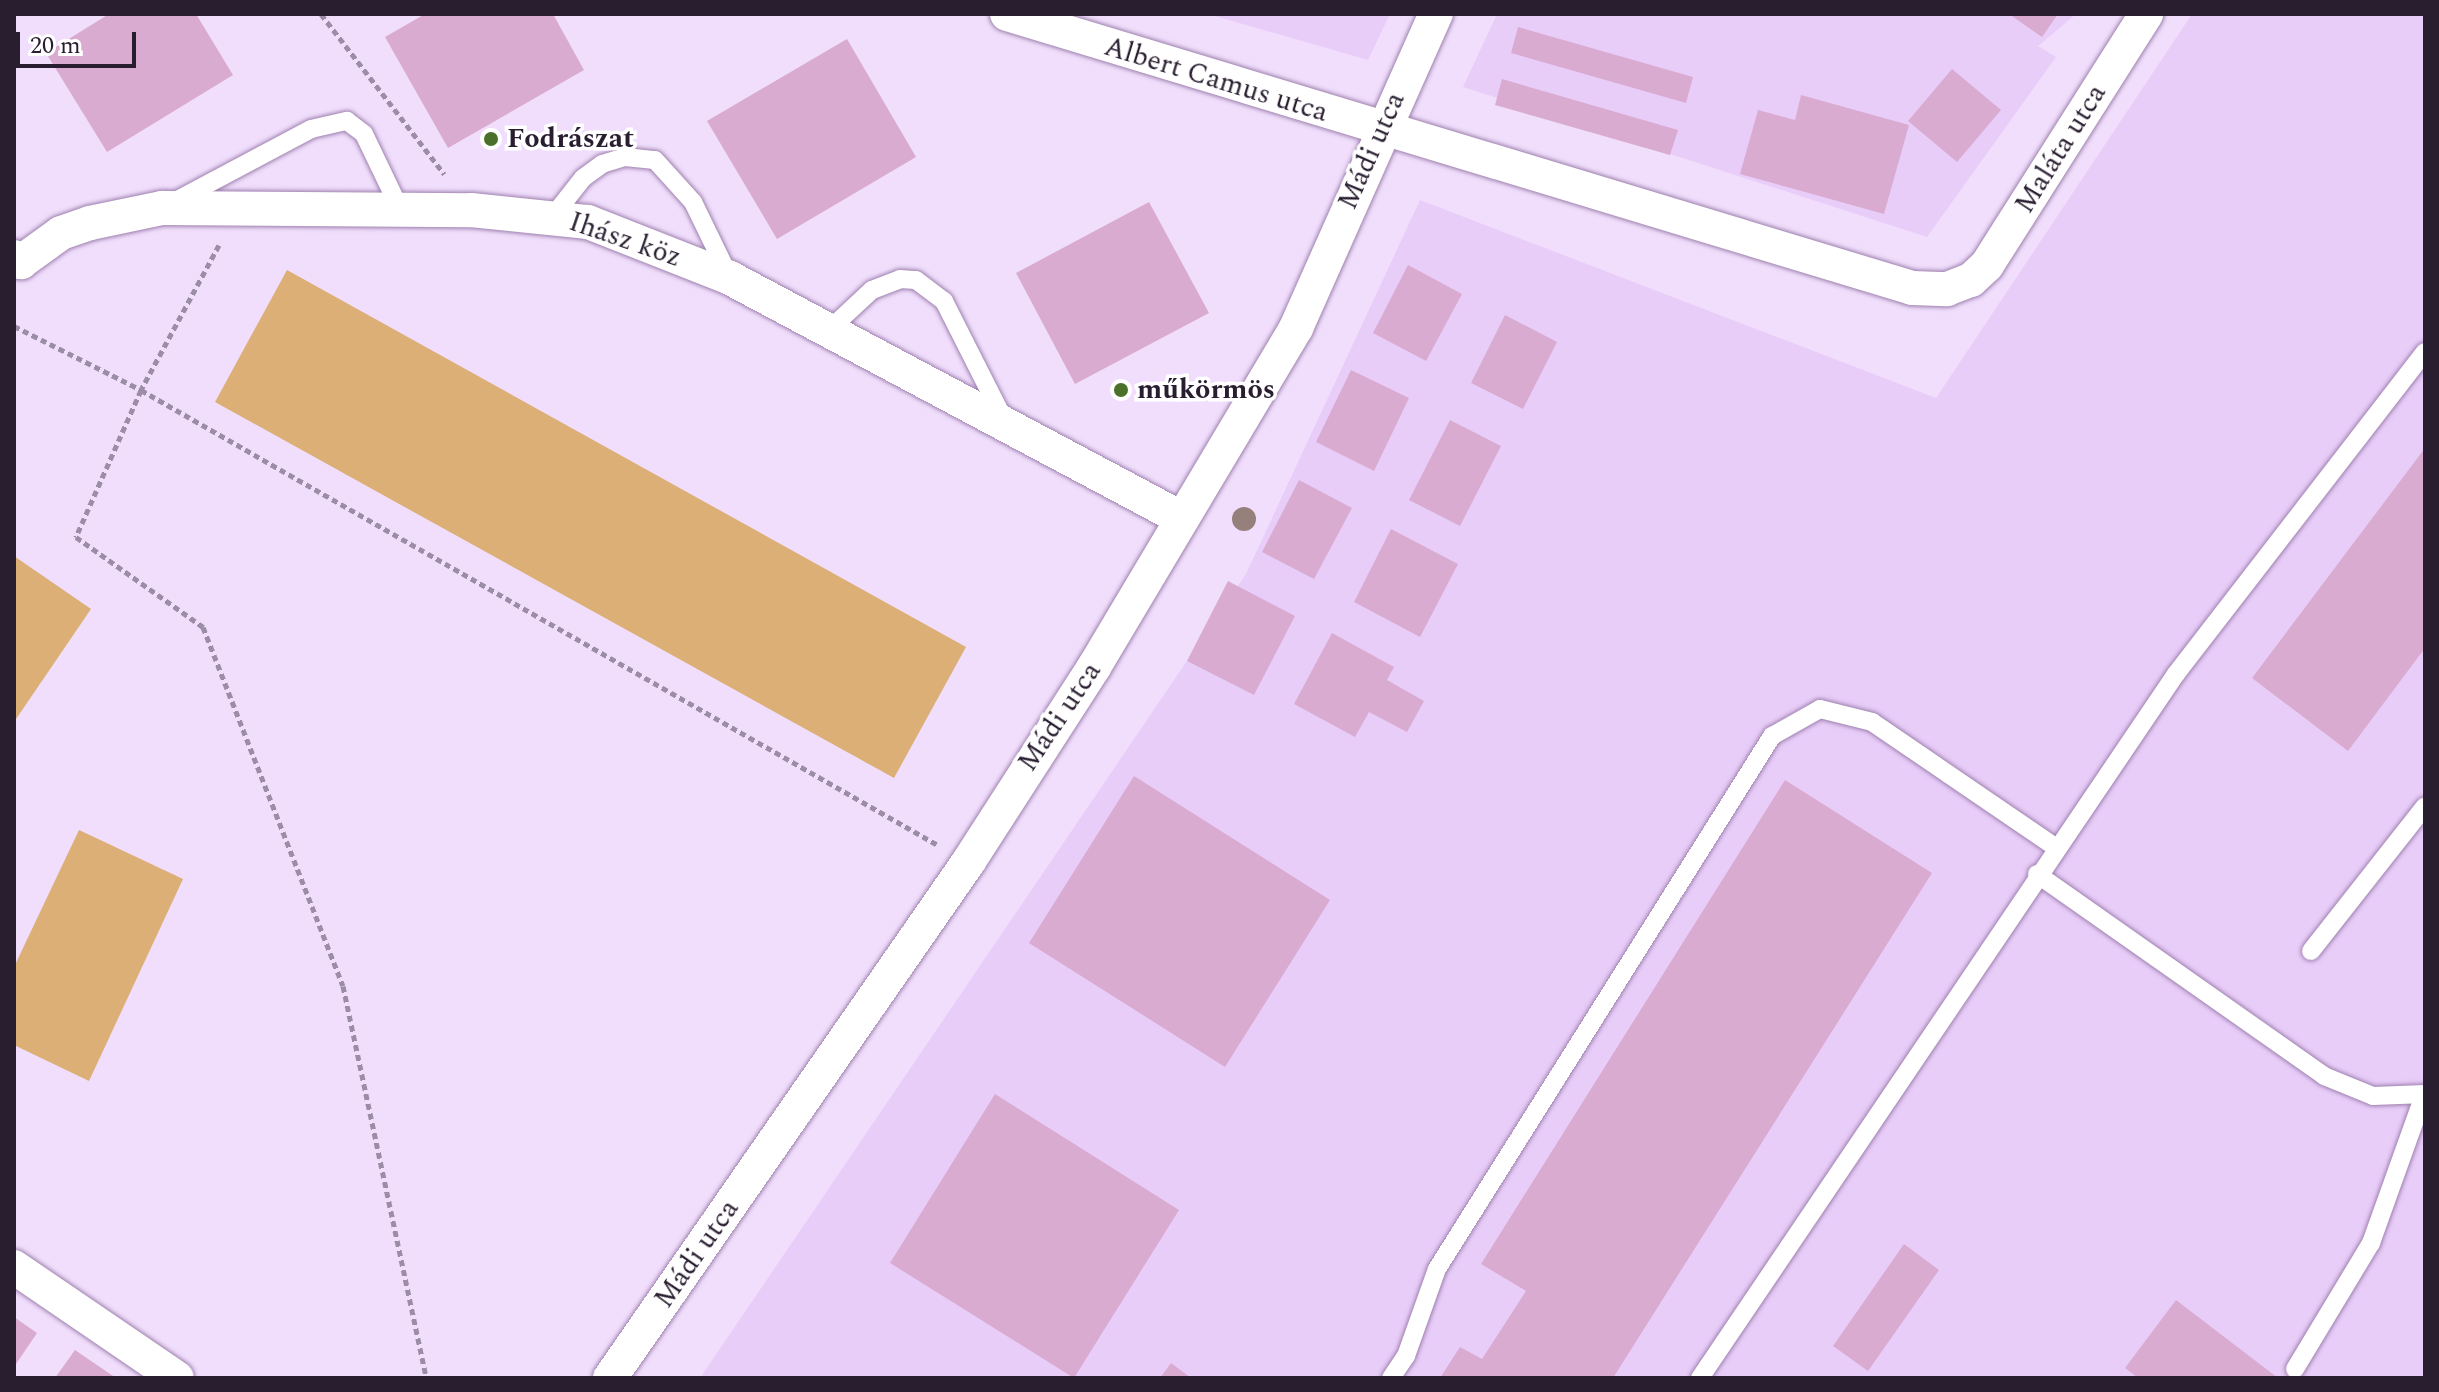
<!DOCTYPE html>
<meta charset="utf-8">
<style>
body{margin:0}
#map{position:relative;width:2439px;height:1392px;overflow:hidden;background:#f1defc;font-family:Spectral,serif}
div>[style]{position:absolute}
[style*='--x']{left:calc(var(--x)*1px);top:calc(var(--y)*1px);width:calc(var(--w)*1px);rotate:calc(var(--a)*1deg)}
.built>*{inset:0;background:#e9cdf9}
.green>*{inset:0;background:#dbaf75}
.building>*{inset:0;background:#d9abd1}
.path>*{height:5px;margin-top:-2.5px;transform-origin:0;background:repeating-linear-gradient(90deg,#9c8da6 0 6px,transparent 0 10px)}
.roads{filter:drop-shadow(0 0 2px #9e81af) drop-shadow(0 0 2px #9e81af)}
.lane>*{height:18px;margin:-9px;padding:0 9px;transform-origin:9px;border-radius:9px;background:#fff}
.street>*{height:34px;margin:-17px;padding:0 17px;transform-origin:17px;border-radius:17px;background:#fff}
.trees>*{width:24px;height:24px;margin:-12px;border-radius:50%;background:#96807c}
.dots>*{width:22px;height:22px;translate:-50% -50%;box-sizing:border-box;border:4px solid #fff;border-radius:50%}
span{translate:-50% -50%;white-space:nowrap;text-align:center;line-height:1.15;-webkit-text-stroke:7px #fff;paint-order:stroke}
.street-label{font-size:28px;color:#291e30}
.poi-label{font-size:28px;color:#291e30;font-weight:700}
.left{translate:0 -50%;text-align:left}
.frame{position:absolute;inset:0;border:16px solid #291e30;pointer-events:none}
.scale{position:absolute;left:16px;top:32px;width:120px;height:36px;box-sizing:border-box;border:4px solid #291e30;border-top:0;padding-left:10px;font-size:24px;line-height:28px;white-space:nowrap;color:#291e30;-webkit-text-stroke:6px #fff;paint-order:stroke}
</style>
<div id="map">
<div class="built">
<div style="clip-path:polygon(1208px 14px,1390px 14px,1368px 60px)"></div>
<div style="clip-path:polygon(1497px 14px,2076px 14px,2038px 46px,2056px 57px,1927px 237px,1463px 87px)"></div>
<div style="clip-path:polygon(2192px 14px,2425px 14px,2425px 1378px,700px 1378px,1246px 574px,1420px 200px,1936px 398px)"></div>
</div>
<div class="green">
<div style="clip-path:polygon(287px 270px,966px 647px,894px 778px,215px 402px)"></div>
<div style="clip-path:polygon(14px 556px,91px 609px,14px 722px)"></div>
<div style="clip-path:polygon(79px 830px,183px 879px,89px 1081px,14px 1045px,14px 967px)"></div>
</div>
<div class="building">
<div style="clip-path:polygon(109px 14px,196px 14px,233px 75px,107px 152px,46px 53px)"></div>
<div style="clip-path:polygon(425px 14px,553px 14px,584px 70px,448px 148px,385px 37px)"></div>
<div style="clip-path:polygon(2009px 14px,2058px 14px,2042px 37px)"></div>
<div style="clip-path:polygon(1518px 27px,1693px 77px,1686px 103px,1511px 53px)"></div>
<div style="clip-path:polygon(847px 39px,916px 157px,777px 239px,707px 121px)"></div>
<div style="clip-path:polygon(1952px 69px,2001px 110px,1957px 162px,1908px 121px)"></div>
<div style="clip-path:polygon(1502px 79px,1678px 130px,1670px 155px,1495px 105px)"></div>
<div style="clip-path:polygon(1801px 95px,1909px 125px,1884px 214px,1740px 174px,1758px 110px,1795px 120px)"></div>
<div style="clip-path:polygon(1149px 202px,1209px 313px,1075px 384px,1016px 273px)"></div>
<div style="clip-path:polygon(1408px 265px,1462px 294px,1426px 361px,1373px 333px)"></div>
<div style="clip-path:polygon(1505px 315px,1557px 342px,1523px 409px,1471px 383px)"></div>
<div style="clip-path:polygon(1351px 370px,1409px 398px,1374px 471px,1316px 442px)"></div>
<div style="clip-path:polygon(1450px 420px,1501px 446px,1460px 526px,1409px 500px)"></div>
<div style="clip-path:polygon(2425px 448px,2425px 648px,2348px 751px,2252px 678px)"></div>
<div style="clip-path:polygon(1299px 480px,1352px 508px,1314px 579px,1262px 552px)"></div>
<div style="clip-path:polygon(1391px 529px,1458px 564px,1420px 637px,1354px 602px)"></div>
<div style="clip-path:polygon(1228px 581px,1295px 616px,1254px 695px,1187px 661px)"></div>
<div style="clip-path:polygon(1332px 633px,1394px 667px,1387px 680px,1424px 701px,1407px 732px,1369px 712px,1355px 737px,1294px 704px)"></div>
<div style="clip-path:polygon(1134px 776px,1330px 900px,1225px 1067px,1029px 943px)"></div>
<div style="clip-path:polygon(1785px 780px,1932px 873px,1613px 1378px,1440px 1378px,1460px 1347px,1482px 1359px,1526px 1291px,1481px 1264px)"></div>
<div style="clip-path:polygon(995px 1094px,1179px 1210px,1074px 1378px,890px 1263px)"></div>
<div style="clip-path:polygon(1904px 1244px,1939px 1270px,1868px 1371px,1833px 1346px)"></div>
<div style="clip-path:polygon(2176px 1300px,2278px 1378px,2138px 1378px,2125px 1368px)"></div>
<div style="clip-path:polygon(14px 1317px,37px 1333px,14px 1367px)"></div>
<div style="clip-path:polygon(75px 1350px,116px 1378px,55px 1378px)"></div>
<div style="clip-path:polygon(1171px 1363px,1191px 1378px,1160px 1378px)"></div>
</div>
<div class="path">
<div style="--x:321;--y:14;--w:202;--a:52.4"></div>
<div style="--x:219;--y:245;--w:165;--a:118.3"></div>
<div style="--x:141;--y:390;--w:161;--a:113.9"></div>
<div style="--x:76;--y:537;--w:156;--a:35.3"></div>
<div style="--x:203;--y:627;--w:385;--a:68.7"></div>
<div style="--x:343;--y:986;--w:401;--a:78"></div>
<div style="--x:14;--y:326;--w:142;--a:26.7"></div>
<div style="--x:141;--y:390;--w:916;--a:29.73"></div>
</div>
<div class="roads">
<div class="lane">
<div style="--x:172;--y:203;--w:157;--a:-28"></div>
<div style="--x:311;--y:129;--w:37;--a:-13"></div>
<div style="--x:347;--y:121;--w:21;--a:37"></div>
<div style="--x:364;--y:134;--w:83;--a:64.4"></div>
<div style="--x:553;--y:216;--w:48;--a:-51.7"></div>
<div style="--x:583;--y:178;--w:24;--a:-36"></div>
<div style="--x:602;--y:164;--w:24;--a:-17"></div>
<div style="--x:625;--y:157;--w:30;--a:6"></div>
<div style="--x:655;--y:160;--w:57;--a:47.9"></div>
<div style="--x:693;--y:202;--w:82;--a:64.1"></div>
<div style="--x:830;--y:329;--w:57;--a:-42.9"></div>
<div style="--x:872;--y:290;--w:30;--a:-21"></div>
<div style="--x:900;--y:279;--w:16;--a:4"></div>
<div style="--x:916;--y:280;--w:35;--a:37"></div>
<div style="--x:944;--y:301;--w:133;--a:63.2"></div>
<div style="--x:2037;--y:874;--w:351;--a:35.1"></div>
<div style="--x:2324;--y:1076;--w:53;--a:22.2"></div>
<div style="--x:2373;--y:1096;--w:52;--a:-2.2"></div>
<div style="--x:2311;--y:951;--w:184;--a:-51.8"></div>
<div style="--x:2295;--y:1369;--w:147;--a:-58.9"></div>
<div style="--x:2371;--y:1243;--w:157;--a:-70.3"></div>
<div style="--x:1391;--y:1378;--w:27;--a:-56"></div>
<div style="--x:1406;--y:1356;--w:92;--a:-70.4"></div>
<div style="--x:1437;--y:1269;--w:630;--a:-57.85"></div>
<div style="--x:1772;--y:736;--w:55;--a:-29.4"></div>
<div style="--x:1820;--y:709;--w:54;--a:14"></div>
<div style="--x:1872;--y:722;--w:222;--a:34.3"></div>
<div style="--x:1700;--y:1378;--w:850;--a:-55.94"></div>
<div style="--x:2176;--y:674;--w:407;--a:-52.3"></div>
</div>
<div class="street">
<div style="--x:1007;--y:14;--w:946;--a:16.84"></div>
<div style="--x:1912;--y:288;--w:35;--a:2"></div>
<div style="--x:1947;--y:289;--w:26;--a:-21"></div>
<div style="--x:1971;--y:280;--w:22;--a:-43"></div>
<div style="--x:1987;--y:265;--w:297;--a:-57.6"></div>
<div style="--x:14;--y:257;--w:9;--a:36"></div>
<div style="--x:21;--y:262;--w:49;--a:-35.9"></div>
<div style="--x:61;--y:233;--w:31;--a:-19"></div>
<div style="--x:90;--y:223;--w:74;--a:-11.8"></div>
<div style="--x:162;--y:208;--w:309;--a:0.4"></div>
<div style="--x:471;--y:210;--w:118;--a:5.9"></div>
<div style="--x:588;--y:222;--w:153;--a:21.5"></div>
<div style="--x:730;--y:278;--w:511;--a:28.02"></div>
<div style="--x:14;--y:1267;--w:197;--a:34.3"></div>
<div style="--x:610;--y:1378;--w:629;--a:-55.22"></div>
<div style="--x:969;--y:861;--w:231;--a:-57.2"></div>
<div style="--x:1094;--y:667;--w:395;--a:-59.2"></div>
<div style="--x:1296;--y:328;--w:344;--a:-66"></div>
</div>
</div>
<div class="trees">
<div style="left:1244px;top:519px"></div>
</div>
<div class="dots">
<div style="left:491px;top:139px;background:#4a702a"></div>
<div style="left:1121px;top:390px;background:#4a702a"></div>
</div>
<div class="street-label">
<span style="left:1216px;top:80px;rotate:17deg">Albert Camus utca</span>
<span style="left:2061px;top:149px;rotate:-58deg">Maláta utca</span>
<span style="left:1372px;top:151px;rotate:-66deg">Mádi utca</span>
<span style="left:625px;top:240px;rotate:19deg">Ihász köz</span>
<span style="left:1060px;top:717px;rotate:-56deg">Mádi utca</span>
<span style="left:697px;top:1254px;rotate:-55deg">Mádi utca</span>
</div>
<div class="poi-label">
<span class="left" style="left:507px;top:139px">Fodrászat</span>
<span class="left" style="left:1137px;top:390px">műkörmös</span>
</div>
<div class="frame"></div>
<div class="scale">20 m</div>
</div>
